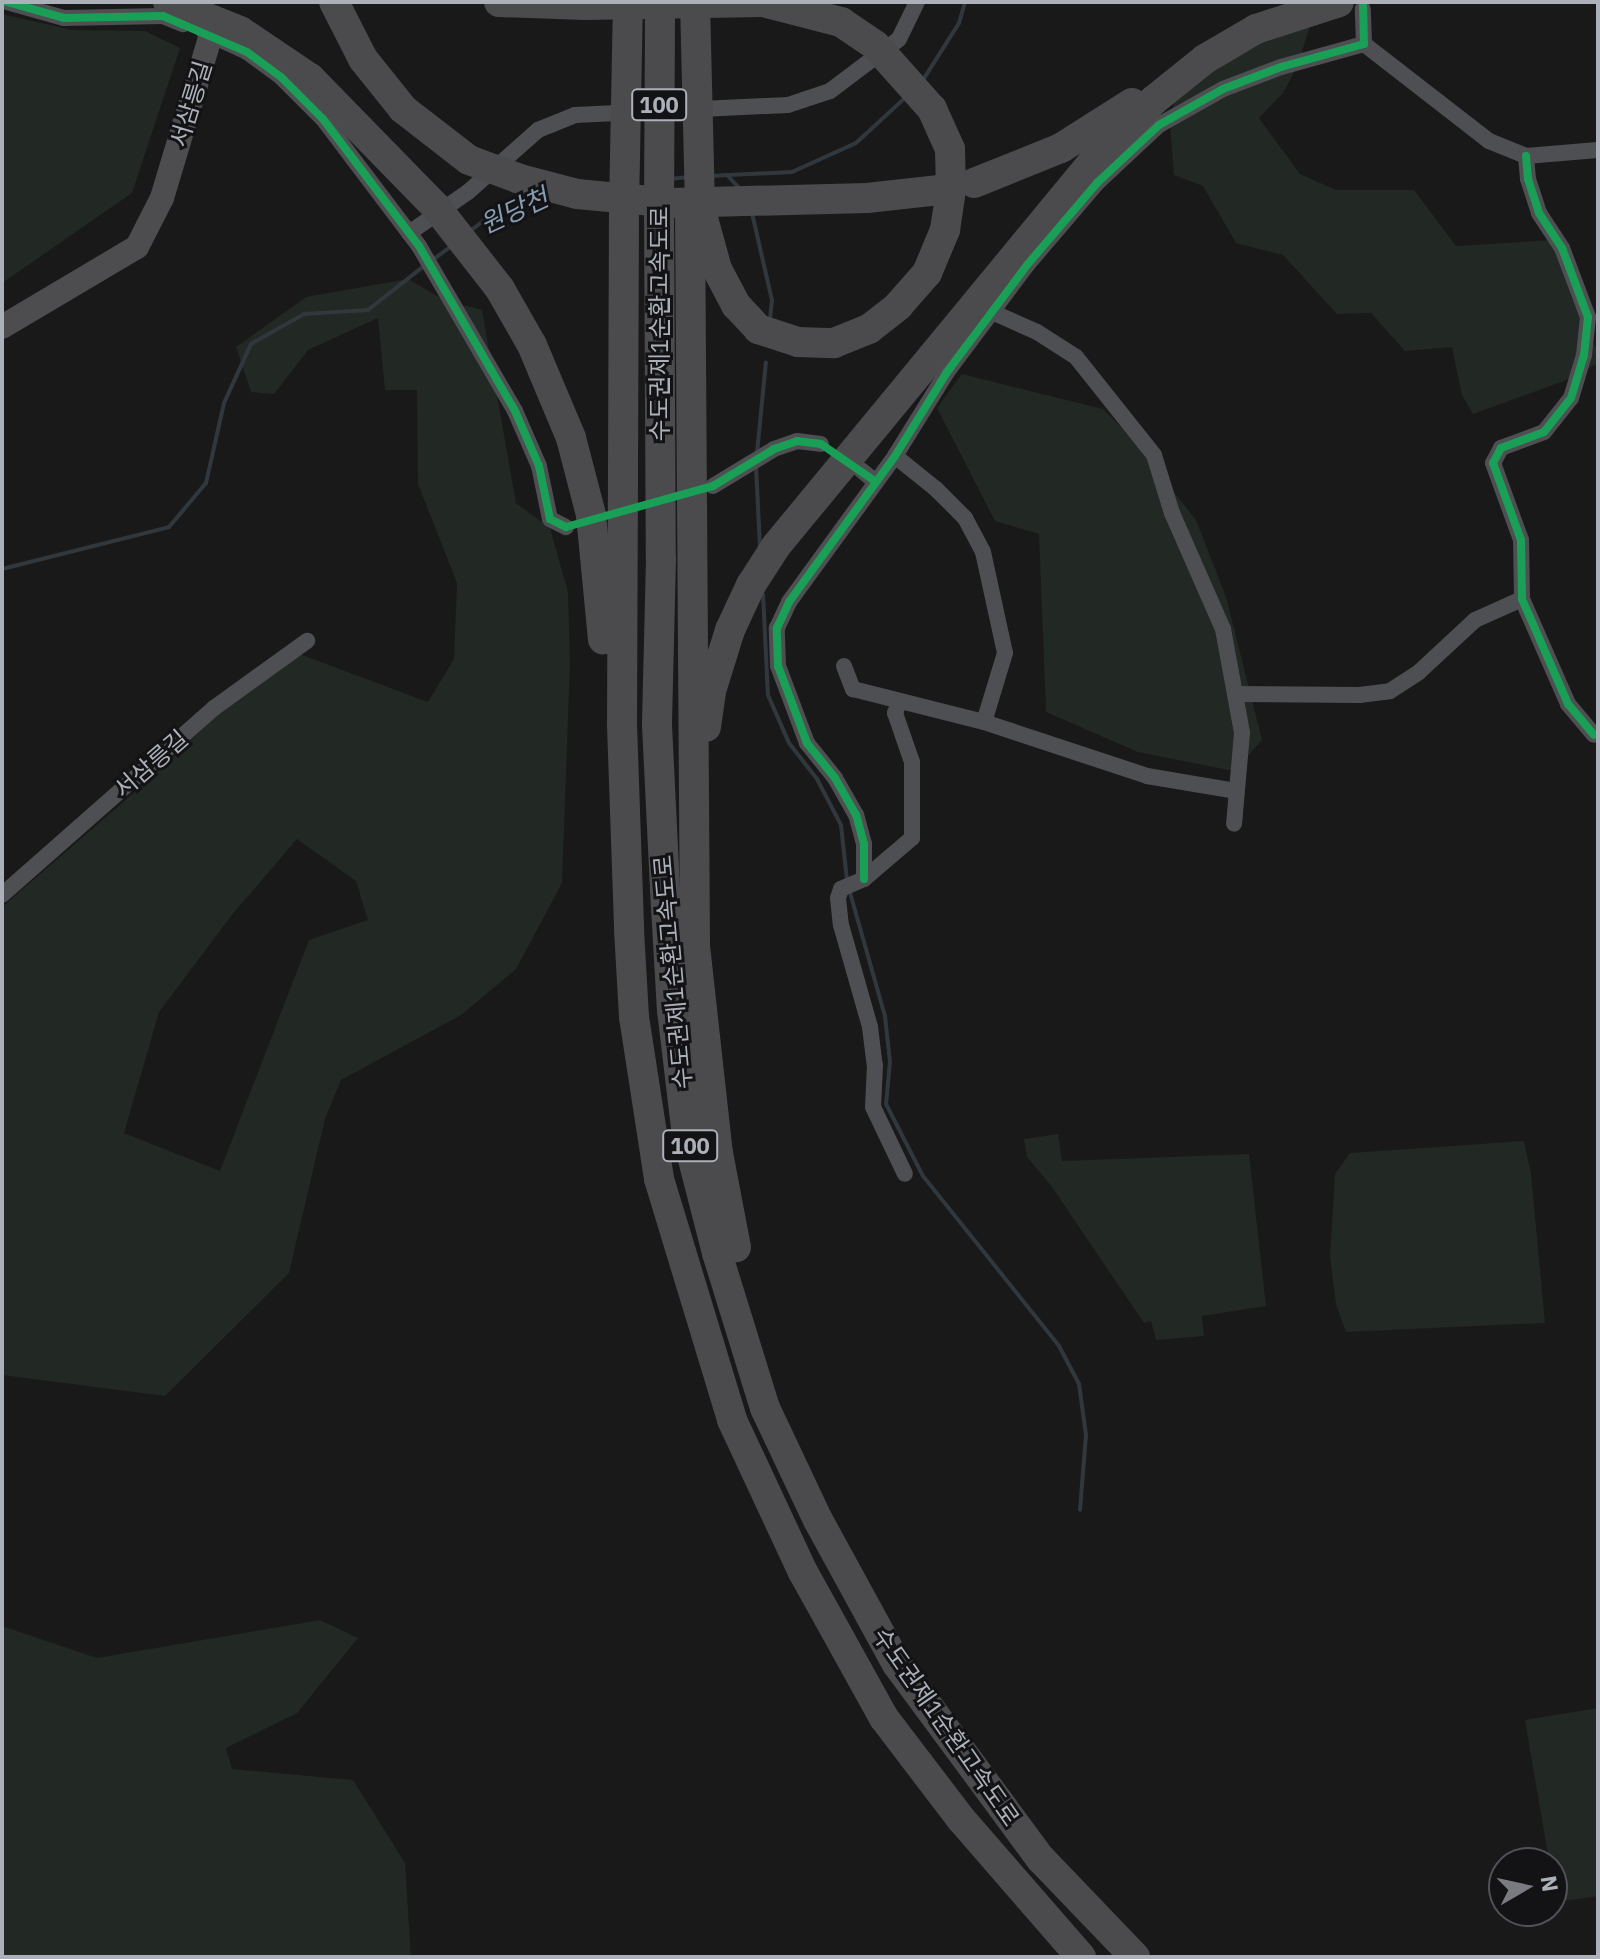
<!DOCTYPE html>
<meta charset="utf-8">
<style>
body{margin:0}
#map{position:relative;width:1600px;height:1959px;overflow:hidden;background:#191919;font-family:"IBM Plex Sans","Noto Sans KR",sans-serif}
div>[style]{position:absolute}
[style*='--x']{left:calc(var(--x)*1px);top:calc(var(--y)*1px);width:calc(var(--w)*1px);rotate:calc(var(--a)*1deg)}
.green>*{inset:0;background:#222823}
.stream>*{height:4px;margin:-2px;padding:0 2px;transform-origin:2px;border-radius:2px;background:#30383e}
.street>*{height:16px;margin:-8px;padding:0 8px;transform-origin:8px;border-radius:8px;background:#4e4f52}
.secondary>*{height:24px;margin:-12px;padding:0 12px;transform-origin:12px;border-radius:12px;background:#4d4d50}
.highway>*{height:30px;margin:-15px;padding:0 15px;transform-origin:15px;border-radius:15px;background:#4b4b4e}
.highway-bridge>*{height:30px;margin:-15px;padding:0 15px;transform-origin:15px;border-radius:15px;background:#4b4b4e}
.cycleway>*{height:8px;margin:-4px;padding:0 4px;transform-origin:4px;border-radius:4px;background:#1a9f57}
span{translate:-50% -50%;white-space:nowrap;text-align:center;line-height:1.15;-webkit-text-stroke:6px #131315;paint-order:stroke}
.shield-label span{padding:2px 6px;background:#131315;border:2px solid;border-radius:6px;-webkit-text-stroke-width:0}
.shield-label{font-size:22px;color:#acb0b9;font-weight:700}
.street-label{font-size:24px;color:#acb0b9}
.water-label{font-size:26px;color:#869cb0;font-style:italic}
.frame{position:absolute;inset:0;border:4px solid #acb0b9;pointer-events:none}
.north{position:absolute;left:1488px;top:1847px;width:80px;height:80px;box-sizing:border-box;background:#131315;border:2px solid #505257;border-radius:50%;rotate:81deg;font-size:22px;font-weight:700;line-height:32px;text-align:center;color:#acb0b9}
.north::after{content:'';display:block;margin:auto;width:28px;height:36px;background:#797b81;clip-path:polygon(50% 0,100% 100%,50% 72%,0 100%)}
</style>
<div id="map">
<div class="green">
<div style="clip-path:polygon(1316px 6px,1298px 65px,1283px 93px,1259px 118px,1300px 174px,1336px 190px,1414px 190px,1456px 246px,1553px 240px,1573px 301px,1598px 352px,1598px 363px,1572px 378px,1473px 414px,1462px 395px,1452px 347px,1405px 351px,1371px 313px,1337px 314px,1283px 255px,1236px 243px,1203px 186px,1174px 175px,1170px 125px,1176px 89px)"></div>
<div style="clip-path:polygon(2px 14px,72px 30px,145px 31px,180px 48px,132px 193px,2px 283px)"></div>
<div style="clip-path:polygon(evenodd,408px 279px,444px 300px,482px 310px,516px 503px,550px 528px,568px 592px,570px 663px,562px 883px,516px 969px,461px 1015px,341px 1080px,325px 1119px,289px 1273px,165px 1396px,2px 1375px,2px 907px,151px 778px,286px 649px,428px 702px,454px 659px,457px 583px,418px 484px,417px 390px,385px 390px,378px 318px,308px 350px,274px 394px,251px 392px,236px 347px,306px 297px,408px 279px,297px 839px,356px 881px,368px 920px,309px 940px,220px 1171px,124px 1133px,159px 1012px,231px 916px,297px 839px)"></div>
<div style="clip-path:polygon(962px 374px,1103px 409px,1124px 430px,1196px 520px,1226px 597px,1262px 740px,1234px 771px,1138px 752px,1046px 712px,1039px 534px,995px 521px,937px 408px)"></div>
<div style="clip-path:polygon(1058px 1134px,1062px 1161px,1249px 1154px,1266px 1306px,1202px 1316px,1204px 1336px,1156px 1340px,1151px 1321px,1144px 1323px,1052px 1187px,1027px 1157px,1024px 1139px)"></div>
<div style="clip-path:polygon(1524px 1141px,1531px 1174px,1545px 1323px,1346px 1332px,1336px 1304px,1330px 1257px,1335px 1174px,1350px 1153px)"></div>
<div style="clip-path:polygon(320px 1620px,358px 1638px,297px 1713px,226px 1748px,232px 1769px,353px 1780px,405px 1863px,411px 1957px,2px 1957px,2px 1626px,97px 1658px)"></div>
<div style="clip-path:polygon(1598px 1708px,1598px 1896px,1556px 1902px,1525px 1720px)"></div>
</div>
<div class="stream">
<div style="--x:923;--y:80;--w:67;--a:-57.7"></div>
<div style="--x:959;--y:23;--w:22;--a:-74"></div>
<div style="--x:727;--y:175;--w:18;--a:47"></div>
<div style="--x:710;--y:176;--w:82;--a:-2.8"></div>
<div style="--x:792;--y:172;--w:70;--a:-24.4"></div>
<div style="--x:856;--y:143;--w:67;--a:-42.6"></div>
<div style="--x:670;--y:179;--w:19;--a:-6"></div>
<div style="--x:752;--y:213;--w:89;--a:77.1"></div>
<div style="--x:772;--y:300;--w:20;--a:96"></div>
<div style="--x:469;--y:232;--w:24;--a:-38"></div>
<div style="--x:488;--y:217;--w:55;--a:-20.1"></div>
<div style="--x:431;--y:261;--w:27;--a:-36"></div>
<div style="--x:757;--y:453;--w:91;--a:-84.4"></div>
<div style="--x:756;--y:466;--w:83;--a:87.2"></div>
<div style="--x:2;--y:569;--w:172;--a:-14.1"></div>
<div style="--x:169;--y:527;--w:57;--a:-49.9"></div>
<div style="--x:206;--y:483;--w:82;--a:-77.3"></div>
<div style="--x:224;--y:403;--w:65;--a:-65.4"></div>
<div style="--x:251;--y:344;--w:61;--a:-29.5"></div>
<div style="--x:304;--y:314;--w:64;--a:-3.6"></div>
<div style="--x:368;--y:310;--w:71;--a:-38.2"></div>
<div style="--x:763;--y:594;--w:101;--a:87.2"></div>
<div style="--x:768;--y:695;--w:52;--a:66.4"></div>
<div style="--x:789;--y:743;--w:46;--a:52.1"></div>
<div style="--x:817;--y:779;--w:52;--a:62.4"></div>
<div style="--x:841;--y:825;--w:55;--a:83.8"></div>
<div style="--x:849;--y:889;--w:132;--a:74.2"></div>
<div style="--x:885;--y:1016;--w:46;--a:83.8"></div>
<div style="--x:890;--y:1062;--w:42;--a:95.4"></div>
<div style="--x:886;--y:1104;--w:81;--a:62.8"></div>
<div style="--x:923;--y:1176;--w:218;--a:51.3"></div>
<div style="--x:1059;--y:1346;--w:43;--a:62.2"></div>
<div style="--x:1079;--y:1384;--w:51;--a:82.2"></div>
<div style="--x:1086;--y:1435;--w:75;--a:94.6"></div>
</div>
<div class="street">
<div style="--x:7;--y:2;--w:59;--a:15.7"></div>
<div style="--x:64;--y:18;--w:99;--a:-1.2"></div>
<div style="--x:163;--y:16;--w:22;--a:22"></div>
<div style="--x:204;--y:32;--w:47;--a:24.9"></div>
<div style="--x:247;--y:52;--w:42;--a:36.3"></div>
<div style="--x:281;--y:77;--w:59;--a:45"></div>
<div style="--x:323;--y:119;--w:159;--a:52.9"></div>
<div style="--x:419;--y:246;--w:191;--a:59.8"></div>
<div style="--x:515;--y:411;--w:60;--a:66.4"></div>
<div style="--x:539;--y:466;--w:54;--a:78.3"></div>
<div style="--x:550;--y:519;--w:18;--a:27"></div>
<div style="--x:1364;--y:44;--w:158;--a:37.8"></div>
<div style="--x:1489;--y:141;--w:40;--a:22"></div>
<div style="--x:1526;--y:156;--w:72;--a:-4.8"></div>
<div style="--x:1526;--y:156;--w:23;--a:85"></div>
<div style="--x:1528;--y:179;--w:36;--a:72"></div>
<div style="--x:1539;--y:213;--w:42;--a:56.7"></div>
<div style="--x:1562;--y:248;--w:74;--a:69.4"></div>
<div style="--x:1588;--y:317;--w:38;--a:96"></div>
<div style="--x:1584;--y:355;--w:45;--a:106.8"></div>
<div style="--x:1571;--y:398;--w:43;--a:128.5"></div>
<div style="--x:1544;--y:432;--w:46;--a:159.6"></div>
<div style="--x:1501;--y:448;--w:17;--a:118"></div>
<div style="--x:1493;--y:463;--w:82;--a:70"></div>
<div style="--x:1521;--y:540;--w:59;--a:89"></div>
<div style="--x:1522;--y:599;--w:115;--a:66.3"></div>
<div style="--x:1568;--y:704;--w:40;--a:50"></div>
<div style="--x:409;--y:233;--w:72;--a:-34.8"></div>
<div style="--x:468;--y:192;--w:94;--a:-41.5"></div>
<div style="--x:538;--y:130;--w:40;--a:-22"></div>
<div style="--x:575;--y:115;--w:213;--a:-2.7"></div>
<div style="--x:788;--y:105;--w:44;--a:-18.4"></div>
<div style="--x:830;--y:91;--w:86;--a:-37"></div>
<div style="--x:899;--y:39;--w:41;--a:-64.1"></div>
<div style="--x:992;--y:312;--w:49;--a:24"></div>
<div style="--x:1037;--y:332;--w:46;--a:32.7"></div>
<div style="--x:1076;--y:357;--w:125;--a:51.5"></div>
<div style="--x:1154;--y:455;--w:61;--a:72.8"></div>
<div style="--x:1172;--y:513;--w:127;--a:66.3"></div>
<div style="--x:1223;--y:629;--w:106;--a:79.6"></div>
<div style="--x:1242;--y:733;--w:91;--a:95"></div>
<div style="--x:895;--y:456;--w:53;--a:38.8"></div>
<div style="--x:936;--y:489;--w:41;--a:45"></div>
<div style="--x:965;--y:518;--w:38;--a:62"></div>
<div style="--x:983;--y:552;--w:103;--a:77.7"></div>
<div style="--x:1005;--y:653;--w:72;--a:106.9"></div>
<div style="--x:861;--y:470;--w:19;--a:39"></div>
<div style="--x:713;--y:486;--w:71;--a:-31.2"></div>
<div style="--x:774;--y:449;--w:24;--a:-19"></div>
<div style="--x:797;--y:441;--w:24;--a:7"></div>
<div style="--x:844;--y:666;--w:25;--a:69"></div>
<div style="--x:853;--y:689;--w:135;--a:14.1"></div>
<div style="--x:984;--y:722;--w:172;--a:18.3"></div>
<div style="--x:1147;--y:776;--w:91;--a:9.5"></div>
<div style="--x:1235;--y:694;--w:124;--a:0.5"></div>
<div style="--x:1359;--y:695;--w:31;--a:-7"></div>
<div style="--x:1390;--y:691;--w:35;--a:-33"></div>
<div style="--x:1419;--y:672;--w:76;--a:-42.9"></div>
<div style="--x:1475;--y:620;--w:51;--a:-24.1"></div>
<div style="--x:899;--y:703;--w:11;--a:112"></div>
<div style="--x:895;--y:713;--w:52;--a:70.9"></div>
<div style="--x:912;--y:762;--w:76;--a:90"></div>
<div style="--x:912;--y:838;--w:63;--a:139.5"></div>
<div style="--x:864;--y:879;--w:25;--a:157"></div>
<div style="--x:841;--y:889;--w:9;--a:108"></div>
<div style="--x:838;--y:898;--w:27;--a:84"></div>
<div style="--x:841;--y:925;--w:106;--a:74.1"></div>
<div style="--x:870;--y:1027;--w:38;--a:83"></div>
<div style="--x:875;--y:1065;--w:42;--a:92.7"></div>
<div style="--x:873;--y:1107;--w:74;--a:64.5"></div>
<div style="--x:864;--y:879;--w:35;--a:-90"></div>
<div style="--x:864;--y:844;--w:30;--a:-105"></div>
<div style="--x:856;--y:815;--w:43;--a:-119.6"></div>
<div style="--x:835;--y:778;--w:45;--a:-128.7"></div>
<div style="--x:807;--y:743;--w:82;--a:-110.6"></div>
<div style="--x:778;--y:666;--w:38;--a:-92"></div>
<div style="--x:777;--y:628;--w:29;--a:-65"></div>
<div style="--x:789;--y:602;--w:180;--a:-54"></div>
<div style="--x:895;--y:456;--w:99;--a:-58.2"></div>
<div style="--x:947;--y:372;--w:134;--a:-53.2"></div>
<div style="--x:1027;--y:265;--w:108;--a:-49.5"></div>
<div style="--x:1097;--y:183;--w:85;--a:-43.1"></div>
<div style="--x:1159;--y:125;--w:73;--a:-29.4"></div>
<div style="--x:1223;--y:89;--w:62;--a:-20.8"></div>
<div style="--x:1281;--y:67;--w:86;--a:-15.5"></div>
<div style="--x:1364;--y:44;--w:35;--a:-92"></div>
<div style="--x:2;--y:895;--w:283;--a:-41.4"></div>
<div style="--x:214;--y:708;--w:115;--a:-35.8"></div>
</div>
<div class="secondary">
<div style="--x:2;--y:327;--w:157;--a:-30.7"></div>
<div style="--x:137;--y:247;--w:55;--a:-63"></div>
<div style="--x:162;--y:198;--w:170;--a:-73.3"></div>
</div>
<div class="highway">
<div style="--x:168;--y:2;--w:78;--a:21.9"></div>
<div style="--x:240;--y:31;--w:84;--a:33.9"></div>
<div style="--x:310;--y:78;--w:180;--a:45.7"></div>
<div style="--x:334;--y:2;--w:64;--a:63"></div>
<div style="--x:363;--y:59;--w:64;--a:51.3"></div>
<div style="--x:403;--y:109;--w:83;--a:37.7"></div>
<div style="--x:499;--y:2;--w:86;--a:2"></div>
<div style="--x:585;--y:5;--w:178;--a:-1"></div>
<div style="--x:763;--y:2;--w:81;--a:14.4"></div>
<div style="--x:841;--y:22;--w:41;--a:34.1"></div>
<div style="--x:974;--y:183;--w:94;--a:-21.9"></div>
<div style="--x:1061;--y:148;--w:84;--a:-32.4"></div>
<div style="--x:577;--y:194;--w:95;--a:5.4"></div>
<div style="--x:672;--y:203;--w:195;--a:-1.5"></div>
<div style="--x:867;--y:198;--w:73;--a:-6.3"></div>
<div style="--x:624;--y:208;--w:517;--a:90.22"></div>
<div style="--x:622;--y:725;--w:205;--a:88"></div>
<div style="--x:629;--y:930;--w:87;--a:86.7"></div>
<div style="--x:634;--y:1017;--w:164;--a:81.2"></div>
<div style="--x:659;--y:1179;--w:252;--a:73.1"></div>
<div style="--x:732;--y:1420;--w:168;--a:65"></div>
<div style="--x:803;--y:1572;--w:167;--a:61"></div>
<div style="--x:884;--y:1718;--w:127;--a:52.7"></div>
<div style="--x:961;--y:1819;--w:183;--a:49"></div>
<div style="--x:659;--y:209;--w:350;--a:89.7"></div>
<div style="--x:661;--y:559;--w:166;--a:91.4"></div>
<div style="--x:657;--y:725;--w:165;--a:87.2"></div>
<div style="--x:665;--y:890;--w:120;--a:86.7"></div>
<div style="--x:672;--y:1010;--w:127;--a:83.2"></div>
<div style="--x:687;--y:1136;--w:121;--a:75.6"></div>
<div style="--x:717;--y:1253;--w:162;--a:72.8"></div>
<div style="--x:765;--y:1408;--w:124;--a:64.7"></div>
<div style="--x:818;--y:1520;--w:164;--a:61.3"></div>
<div style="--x:897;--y:1664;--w:242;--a:53.6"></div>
<div style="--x:1041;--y:1859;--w:136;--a:46.2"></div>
<div style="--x:690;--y:209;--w:737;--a:89.61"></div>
<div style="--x:695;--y:946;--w:208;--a:83.7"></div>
<div style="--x:718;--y:1153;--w:96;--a:79.2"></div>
<div style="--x:701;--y:211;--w:60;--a:74.6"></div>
<div style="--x:717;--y:269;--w:41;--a:62.2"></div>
<div style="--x:736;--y:305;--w:33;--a:47"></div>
<div style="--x:758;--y:329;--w:42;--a:18"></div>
<div style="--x:798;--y:342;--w:36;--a:2"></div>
<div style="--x:834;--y:343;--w:38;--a:-22"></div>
<div style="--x:869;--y:329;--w:37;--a:-38"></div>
<div style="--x:898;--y:306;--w:44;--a:-48.7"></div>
<div style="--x:927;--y:273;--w:47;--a:-67.3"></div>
<div style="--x:945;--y:230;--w:40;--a:-81.5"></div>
<div style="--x:951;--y:190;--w:41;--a:-91.4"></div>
<div style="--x:950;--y:149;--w:44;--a:-114.2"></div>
<div style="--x:500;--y:289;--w:64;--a:60.3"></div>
<div style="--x:532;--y:345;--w:101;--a:67.2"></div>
<div style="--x:571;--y:438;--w:80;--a:75.4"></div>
<div style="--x:591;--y:515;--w:125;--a:84.5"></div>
<div style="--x:706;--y:727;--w:36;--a:-82"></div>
<div style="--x:711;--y:691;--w:64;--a:-72.7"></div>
<div style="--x:730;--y:630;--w:50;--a:-65"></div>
<div style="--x:751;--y:585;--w:46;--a:-57.3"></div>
<div style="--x:776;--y:546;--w:498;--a:-50.5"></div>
<div style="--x:1093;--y:162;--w:87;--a:-45.5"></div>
<div style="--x:1154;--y:100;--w:65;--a:-38.8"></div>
<div style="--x:1205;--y:59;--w:59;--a:-30.5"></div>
<div style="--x:1256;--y:29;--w:87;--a:-18"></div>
</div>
<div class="highway-bridge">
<div style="--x:695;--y:2;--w:207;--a:88.6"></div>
<div style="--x:875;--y:45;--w:86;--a:48.3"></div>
<div style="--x:469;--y:160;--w:54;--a:20.4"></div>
<div style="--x:520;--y:179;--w:59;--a:14.7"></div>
<div style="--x:436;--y:207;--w:104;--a:52"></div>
<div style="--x:624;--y:208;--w:206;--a:-88.9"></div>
<div style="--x:659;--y:209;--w:207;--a:-89.7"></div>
</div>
<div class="cycleway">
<div style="--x:7;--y:2;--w:59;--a:15.7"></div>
<div style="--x:64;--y:18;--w:99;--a:-1.2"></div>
<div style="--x:163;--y:16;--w:91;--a:23.2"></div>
<div style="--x:247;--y:52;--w:42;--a:36.3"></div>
<div style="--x:281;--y:77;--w:59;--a:45"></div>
<div style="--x:323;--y:119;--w:159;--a:52.9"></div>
<div style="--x:419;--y:246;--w:191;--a:59.8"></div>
<div style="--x:515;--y:411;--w:60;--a:66.4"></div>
<div style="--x:539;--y:466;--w:54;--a:78.3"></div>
<div style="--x:550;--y:519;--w:18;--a:27"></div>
<div style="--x:566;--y:527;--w:153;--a:-15.6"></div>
<div style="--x:713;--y:486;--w:71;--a:-31.2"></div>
<div style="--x:774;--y:449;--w:24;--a:-19"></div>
<div style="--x:797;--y:441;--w:24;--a:7"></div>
<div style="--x:821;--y:444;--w:67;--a:34.6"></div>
<div style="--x:1526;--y:156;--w:23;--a:85"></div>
<div style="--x:1528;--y:179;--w:36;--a:72"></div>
<div style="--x:1539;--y:213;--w:42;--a:56.7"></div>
<div style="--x:1562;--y:248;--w:74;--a:69.4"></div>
<div style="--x:1588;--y:317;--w:38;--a:96"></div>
<div style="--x:1584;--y:355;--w:45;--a:106.8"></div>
<div style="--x:1571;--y:398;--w:43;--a:128.5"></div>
<div style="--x:1544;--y:432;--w:46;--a:159.6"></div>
<div style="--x:1501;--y:448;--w:17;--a:118"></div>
<div style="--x:1493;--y:463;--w:82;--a:70"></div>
<div style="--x:1521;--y:540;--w:59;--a:89"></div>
<div style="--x:1522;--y:599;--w:115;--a:66.3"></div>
<div style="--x:1568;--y:704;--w:40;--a:50"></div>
<div style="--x:864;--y:879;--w:35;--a:-90"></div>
<div style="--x:864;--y:844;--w:30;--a:-105"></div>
<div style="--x:856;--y:815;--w:43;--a:-119.6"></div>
<div style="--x:835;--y:778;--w:45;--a:-128.7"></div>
<div style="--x:807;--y:743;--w:82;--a:-110.6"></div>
<div style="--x:778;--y:666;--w:38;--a:-92"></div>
<div style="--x:777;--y:628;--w:29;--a:-65"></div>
<div style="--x:789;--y:602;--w:180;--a:-54"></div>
<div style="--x:895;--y:456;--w:99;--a:-58.2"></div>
<div style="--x:947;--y:372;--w:134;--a:-53.2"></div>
<div style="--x:1027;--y:265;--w:108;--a:-49.5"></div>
<div style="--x:1097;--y:183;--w:85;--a:-43.1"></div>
<div style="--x:1159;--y:125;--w:73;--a:-29.4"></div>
<div style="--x:1223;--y:89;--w:62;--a:-20.8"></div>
<div style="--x:1281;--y:67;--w:86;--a:-15.5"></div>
<div style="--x:1364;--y:44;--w:42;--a:-91.4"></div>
</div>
<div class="shield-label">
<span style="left:659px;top:105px">100</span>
<span style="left:690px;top:1146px">100</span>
</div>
<div class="street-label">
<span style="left:191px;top:104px;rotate:-73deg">서삼릉길</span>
<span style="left:660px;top:324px;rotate:-90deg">수도권제1순환고속도로</span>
<span style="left:151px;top:764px;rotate:-41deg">서삼릉길</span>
<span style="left:673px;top:972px;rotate:-95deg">수도권제1순환고속도로</span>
<span style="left:946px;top:1727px;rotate:55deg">수도권제1순환고속도로</span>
</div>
<div class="water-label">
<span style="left:514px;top:211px;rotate:-25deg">원당천</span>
</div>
<div class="frame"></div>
<div class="north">N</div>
</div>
